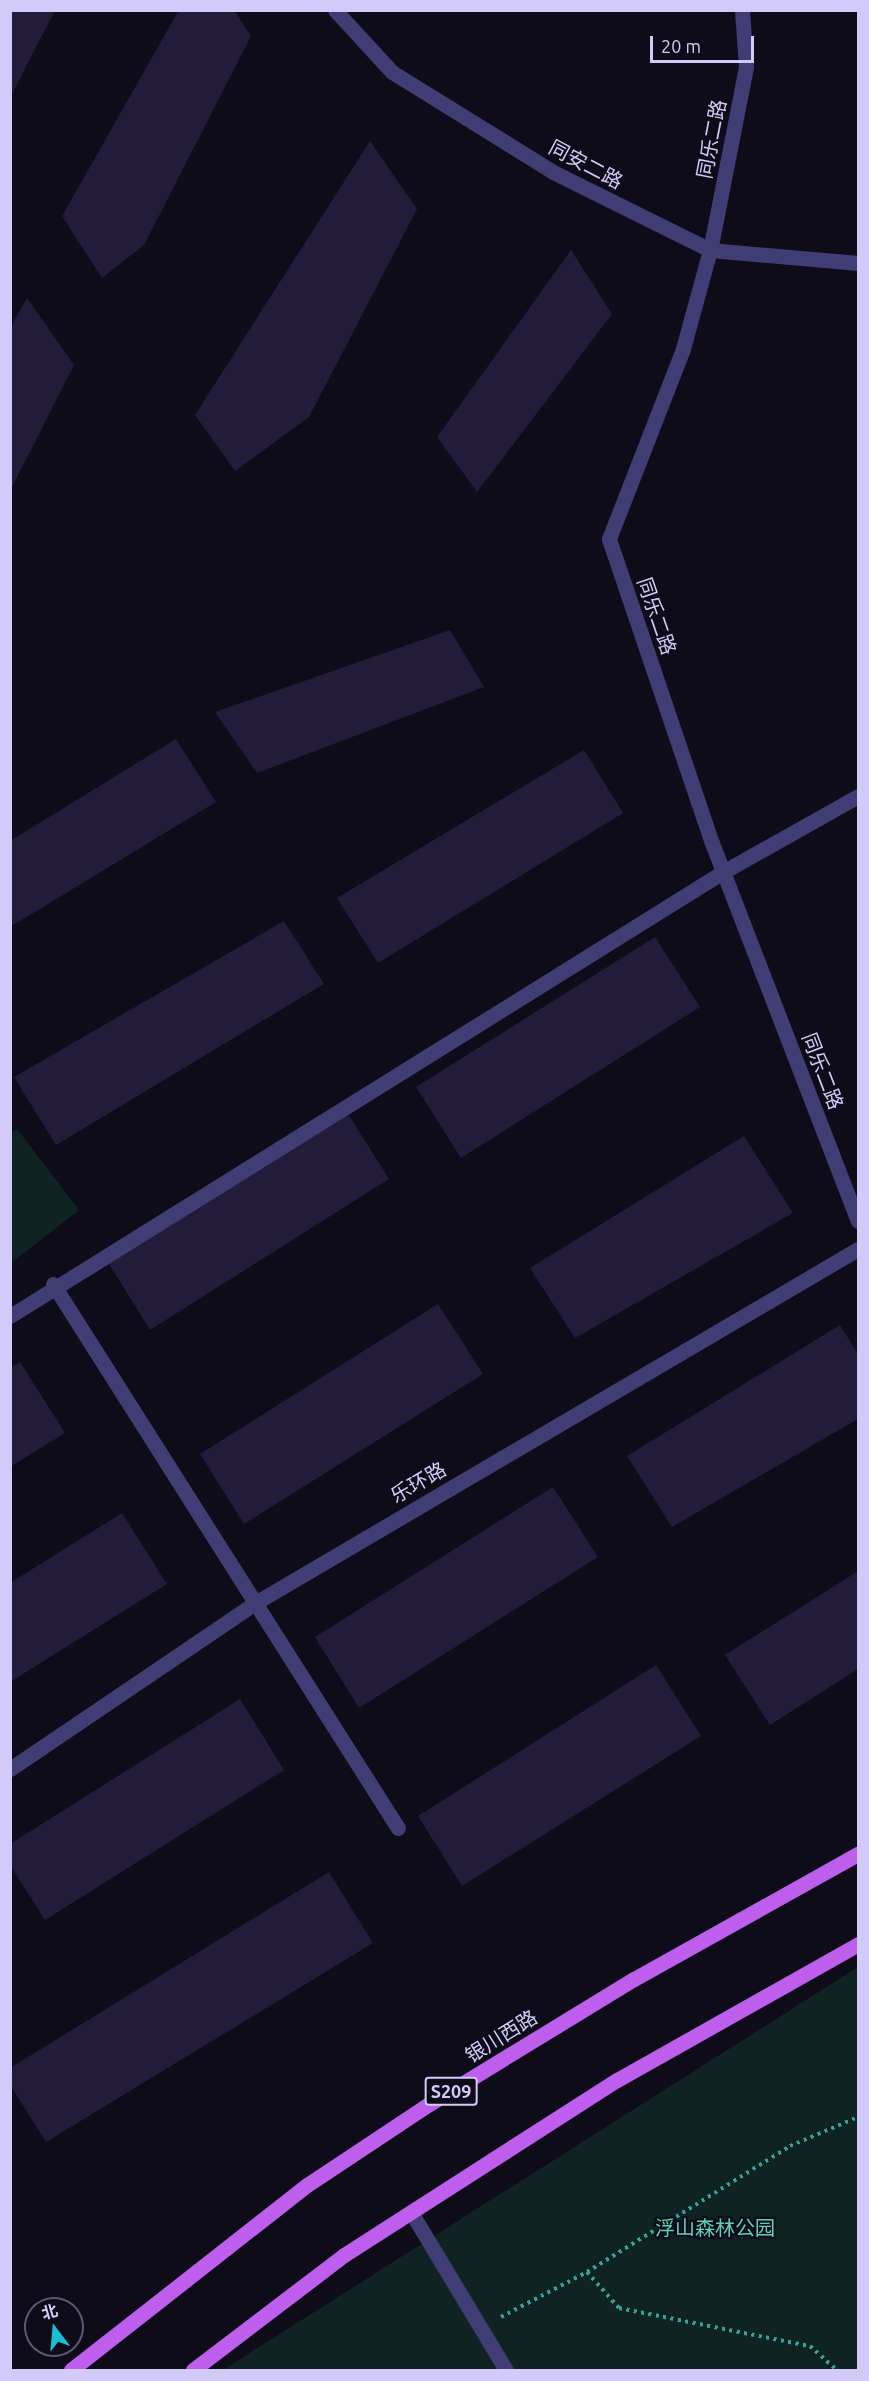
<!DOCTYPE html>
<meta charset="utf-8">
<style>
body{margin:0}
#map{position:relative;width:869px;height:2381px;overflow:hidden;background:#0f0c1a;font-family:Ubuntu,"Noto Sans SC",sans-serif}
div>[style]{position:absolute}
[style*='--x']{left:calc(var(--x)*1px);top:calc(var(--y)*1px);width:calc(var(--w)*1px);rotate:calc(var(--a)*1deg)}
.green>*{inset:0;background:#102323}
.building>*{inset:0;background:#221b39}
.path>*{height:4px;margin-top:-2px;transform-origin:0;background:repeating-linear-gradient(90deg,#39a09d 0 3px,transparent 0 7.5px)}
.service>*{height:15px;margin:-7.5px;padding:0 7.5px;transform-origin:7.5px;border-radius:7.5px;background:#403c74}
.minor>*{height:15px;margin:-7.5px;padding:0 7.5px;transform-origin:7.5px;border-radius:7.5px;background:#403c74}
.primary>*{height:15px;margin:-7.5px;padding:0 7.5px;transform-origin:7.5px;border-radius:7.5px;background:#bd5eed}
span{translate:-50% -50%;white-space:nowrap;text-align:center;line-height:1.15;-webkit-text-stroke:4.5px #0f0c1a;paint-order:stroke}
.shield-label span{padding:2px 4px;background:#0f0c1a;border:2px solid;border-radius:4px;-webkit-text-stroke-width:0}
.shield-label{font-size:18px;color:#d2cbf9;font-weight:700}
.street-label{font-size:20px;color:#d2cbf9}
.park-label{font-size:20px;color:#60d0b8}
.frame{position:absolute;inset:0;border:12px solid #d2cbf9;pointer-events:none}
.north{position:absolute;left:24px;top:2297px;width:60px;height:60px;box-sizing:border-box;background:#0f0c1a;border:2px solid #5d5873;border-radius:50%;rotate:344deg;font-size:16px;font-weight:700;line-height:24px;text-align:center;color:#d2cbf9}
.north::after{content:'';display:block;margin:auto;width:21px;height:27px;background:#18bfd9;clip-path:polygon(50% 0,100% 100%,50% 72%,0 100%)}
.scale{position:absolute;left:650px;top:36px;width:104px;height:27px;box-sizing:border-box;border:3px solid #d2cbf9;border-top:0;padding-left:8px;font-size:18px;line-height:21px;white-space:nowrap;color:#d2cbf9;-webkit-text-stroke:4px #0f0c1a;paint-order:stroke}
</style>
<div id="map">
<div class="green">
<div style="clip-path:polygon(17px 1129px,79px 1210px,11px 1263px,10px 1134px)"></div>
<div style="clip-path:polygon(858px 1967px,858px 2370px,223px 2370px)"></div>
</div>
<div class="building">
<div style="clip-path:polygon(10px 10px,55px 10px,10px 98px)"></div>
<div style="clip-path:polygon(179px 10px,234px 10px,251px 36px,144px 245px,102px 278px,62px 216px)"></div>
<div style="clip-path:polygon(370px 141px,417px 209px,309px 417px,235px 471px,195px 415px)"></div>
<div style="clip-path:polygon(571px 250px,612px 314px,477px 492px,437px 437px)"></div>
<div style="clip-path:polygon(27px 298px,74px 365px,10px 491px,10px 328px)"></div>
<div style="clip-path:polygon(450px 630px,484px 687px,257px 773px,215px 712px)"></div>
<div style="clip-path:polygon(176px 739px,216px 802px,10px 927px,10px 841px)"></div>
<div style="clip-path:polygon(584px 750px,623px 813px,378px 963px,337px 898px)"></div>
<div style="clip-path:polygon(284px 921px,324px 984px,56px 1145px,14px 1077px)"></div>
<div style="clip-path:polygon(655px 937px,700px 1007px,461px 1158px,416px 1087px)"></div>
<div style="clip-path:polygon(345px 1109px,389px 1179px,150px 1330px,106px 1259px)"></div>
<div style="clip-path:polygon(744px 1136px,793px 1213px,575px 1338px,530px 1268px)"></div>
<div style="clip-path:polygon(438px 1304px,483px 1374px,244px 1524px,200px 1454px)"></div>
<div style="clip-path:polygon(840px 1325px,858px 1354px,858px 1419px,672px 1527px,627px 1456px)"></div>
<div style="clip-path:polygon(20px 1362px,65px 1433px,10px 1467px,10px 1368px)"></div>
<div style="clip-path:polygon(553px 1487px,598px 1557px,359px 1708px,315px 1637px)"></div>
<div style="clip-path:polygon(122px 1513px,167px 1584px,10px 1682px,10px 1583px)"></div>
<div style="clip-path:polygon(858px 1571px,858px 1669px,770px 1725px,725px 1655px)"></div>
<div style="clip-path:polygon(656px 1665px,701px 1736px,462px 1886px,418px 1816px)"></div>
<div style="clip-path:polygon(240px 1699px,284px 1770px,45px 1920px,10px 1865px,10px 1844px)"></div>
<div style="clip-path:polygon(329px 1872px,373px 1943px,46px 2142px,10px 2085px,10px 2068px)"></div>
</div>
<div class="path">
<div style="--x:587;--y:2272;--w:48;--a:48.4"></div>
<div style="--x:619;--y:2308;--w:195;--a:11.3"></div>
<div style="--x:810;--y:2346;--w:36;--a:42"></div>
<div style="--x:501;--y:2317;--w:97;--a:-27.6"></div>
<div style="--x:587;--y:2272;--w:239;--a:-31.8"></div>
<div style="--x:790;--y:2146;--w:74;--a:-23.1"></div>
</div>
<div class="service">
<div style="--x:411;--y:2212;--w:184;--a:59"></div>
</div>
<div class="minor">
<div style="--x:335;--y:10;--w:84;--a:47.4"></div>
<div style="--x:392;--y:72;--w:190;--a:31.8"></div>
<div style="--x:553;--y:172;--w:175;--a:26.4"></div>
<div style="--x:710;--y:250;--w:149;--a:5"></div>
<div style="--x:742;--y:10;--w:57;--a:86"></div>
<div style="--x:746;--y:67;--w:187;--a:101.1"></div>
<div style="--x:710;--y:250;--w:103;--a:105.3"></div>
<div style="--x:683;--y:349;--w:204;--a:111.3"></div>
<div style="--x:609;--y:539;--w:321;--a:71.3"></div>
<div style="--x:712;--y:843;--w:405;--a:68.9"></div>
<div style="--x:53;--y:1284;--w:644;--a:57.62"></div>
<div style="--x:10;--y:1316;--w:840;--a:-31.91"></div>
<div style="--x:723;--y:872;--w:155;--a:-29.4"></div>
<div style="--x:10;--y:1769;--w:296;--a:-34.1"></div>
<div style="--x:255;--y:1603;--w:699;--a:-30.42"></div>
</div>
<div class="primary">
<div style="--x:71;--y:2370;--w:300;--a:-38.1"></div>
<div style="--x:307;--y:2185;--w:146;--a:-33.6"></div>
<div style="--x:429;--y:2104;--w:240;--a:-31.4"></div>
<div style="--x:634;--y:1979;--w:257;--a:-29.2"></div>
<div style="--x:193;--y:2370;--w:190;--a:-37.3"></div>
<div style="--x:344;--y:2255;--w:324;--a:-32.7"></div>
<div style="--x:617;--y:2080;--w:277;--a:-29.4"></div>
</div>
<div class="shield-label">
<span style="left:451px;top:2091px">S209</span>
</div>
<div class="street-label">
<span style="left:711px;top:139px;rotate:-79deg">同乐二路</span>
<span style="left:586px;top:164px;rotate:28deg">同安二路</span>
<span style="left:657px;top:616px;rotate:71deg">同乐二路</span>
<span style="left:823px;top:1071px;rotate:69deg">同乐二路</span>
<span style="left:418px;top:1482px;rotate:-30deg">乐环路</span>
<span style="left:501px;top:2036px;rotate:-32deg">银川西路</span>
</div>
<div class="park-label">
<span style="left:715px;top:2227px">浮山森林公园</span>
</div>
<div class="frame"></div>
<div class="north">北</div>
<div class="scale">20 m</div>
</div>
